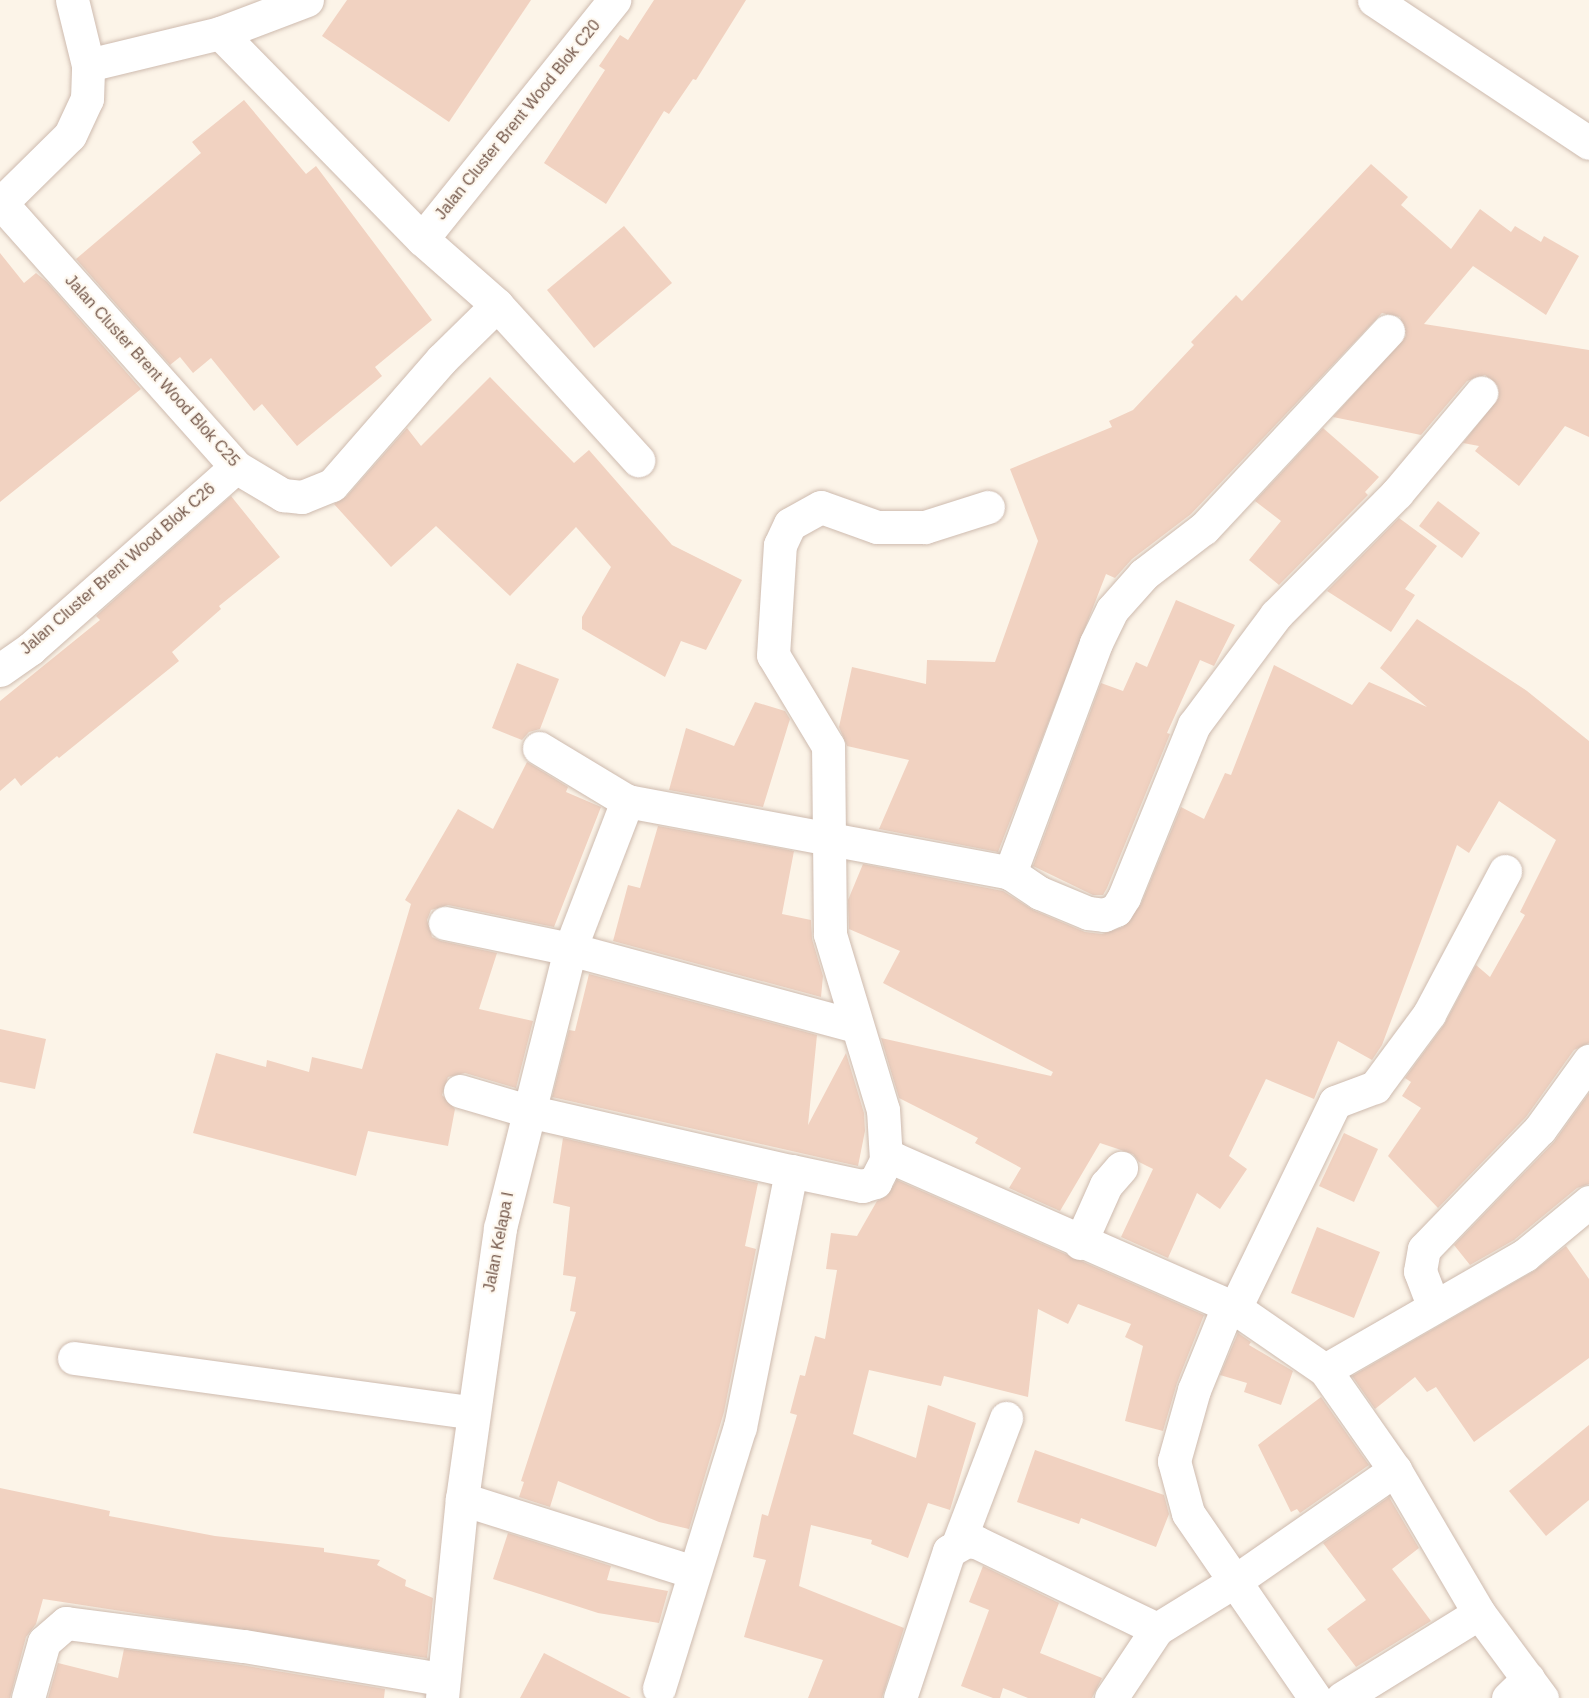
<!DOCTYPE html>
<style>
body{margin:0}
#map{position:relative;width:1589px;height:1698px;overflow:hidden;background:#fcf4e8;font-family:Arial,sans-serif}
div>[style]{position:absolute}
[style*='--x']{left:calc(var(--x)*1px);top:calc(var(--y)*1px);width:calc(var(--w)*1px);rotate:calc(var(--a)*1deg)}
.building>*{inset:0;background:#f1d2c1}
.roads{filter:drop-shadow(0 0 2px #cebbaf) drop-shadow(0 0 2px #cebbaf)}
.minor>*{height:33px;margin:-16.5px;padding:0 16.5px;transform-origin:16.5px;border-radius:16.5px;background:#fff}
span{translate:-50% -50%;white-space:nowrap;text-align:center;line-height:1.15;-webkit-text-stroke:4.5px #fef8ef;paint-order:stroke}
.street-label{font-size:16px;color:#765a4d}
</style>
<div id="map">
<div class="building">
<div style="clip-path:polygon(347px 0,531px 0,449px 122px,322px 36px)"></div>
<div style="clip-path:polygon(654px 0,746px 0,696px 80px,693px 79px,669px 114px,664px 111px,606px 204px,544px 163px,605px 70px,599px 66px,620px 35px,628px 40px)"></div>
<div style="clip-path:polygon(244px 100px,306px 174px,316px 166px,432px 320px,375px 367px,382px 376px,297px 446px,262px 404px,254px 411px,211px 358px,193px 373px,180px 357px,170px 365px,76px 259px,201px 153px,192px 142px)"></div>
<div style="clip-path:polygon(1371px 164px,1408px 197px,1401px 205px,1451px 249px,1480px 209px,1511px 232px,1515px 226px,1541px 242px,1544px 236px,1579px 256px,1546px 315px,1473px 266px,1424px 324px,1589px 350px,1589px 437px,1565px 426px,1519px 486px,1475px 451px,1479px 446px,1463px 443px,1499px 397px,1498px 386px,1485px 375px,1467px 381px,1421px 435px,1333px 417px,1406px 336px,1400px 317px,1382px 313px,1191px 514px,1132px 559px,1115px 578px,1106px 574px,998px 852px,879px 829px,909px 760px,847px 746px,839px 727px,852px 667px,926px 684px,927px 660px,995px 662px,1038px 541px,1010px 469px,1112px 427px,1109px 421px,1133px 410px,1194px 345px,1191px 342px,1236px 295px,1242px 301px)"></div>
<div style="clip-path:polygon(624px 226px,672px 283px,594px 348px,547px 290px)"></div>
<div style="clip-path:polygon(0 253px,24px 283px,36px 273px,47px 282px,141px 389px,0 502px)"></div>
<div style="clip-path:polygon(490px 377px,574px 463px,589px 450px,672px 545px,742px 580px,706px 650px,681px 641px,665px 677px,582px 629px,582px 617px,611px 567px,576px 527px,510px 596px,436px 526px,391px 567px,334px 504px,346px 497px,407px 428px,421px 446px)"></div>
<div style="clip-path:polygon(1323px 428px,1379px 477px,1365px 492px,1368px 495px,1279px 585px,1249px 560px,1281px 521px,1255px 501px)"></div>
<div style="clip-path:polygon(231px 496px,280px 557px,219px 606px,221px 609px,172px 652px,179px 661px,59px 758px,57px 756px,21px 786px,15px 778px,0 791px,0 701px,100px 620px,96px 616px)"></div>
<div style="clip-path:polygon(1438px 501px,1480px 533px,1462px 558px,1419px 526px)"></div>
<div style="clip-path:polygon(1399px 518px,1437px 546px,1405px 589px,1415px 595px,1391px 632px,1327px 591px)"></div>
<div style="clip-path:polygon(1176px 600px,1235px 625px,1214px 666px,1200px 660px,1167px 733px,1170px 734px,1107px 888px,1103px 895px,1093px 895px,1033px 866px,1101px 683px,1123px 691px,1136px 662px,1147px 667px)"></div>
<div style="clip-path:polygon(1417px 619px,1527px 691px,1589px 741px,1589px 1043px,1574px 1050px,1526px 1117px,1438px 1208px,1388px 1156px,1421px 1108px,1402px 1096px,1411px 1082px,1405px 1078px,1444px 1025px,1476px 965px,1490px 977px,1525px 915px,1520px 912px,1556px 840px,1499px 801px,1469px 853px,1457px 845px,1382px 1045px,1372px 1060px,1338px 1041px,1314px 1099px,1266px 1079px,1229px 1156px,1247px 1169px,1220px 1209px,1197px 1193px,1168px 1258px,1121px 1237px,1153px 1169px,1139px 1162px,1133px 1154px,1100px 1143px,1060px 1211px,1009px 1188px,1021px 1168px,975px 1143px,978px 1138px,899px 1098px,881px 1038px,1051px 1076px,1053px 1072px,883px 983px,900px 951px,849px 929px,848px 900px,863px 864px,1003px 891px,1033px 910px,1085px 932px,1102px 934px,1123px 927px,1141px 904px,1181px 807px,1204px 819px,1225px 773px,1231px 775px,1274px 665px,1352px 705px,1369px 682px,1427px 707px,1380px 668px)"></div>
<div style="clip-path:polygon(517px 663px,559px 679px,540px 729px,529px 732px,522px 740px,492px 728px)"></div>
<div style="clip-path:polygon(755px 702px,785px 711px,790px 719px,763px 807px,669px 790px,686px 728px,734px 746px)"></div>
<div style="clip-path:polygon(527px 762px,568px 787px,566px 792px,601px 807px,554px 927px,448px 905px,431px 910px,427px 920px,432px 937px,441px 941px,497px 953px,479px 1009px,533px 1021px,516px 1088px,465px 1073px,448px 1077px,442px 1095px,455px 1109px,448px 1146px,368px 1131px,356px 1176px,193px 1133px,216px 1053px,266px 1067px,267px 1060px,309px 1072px,312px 1057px,362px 1069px,411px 904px,405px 900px,458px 809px,493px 829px)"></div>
<div style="clip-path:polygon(658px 826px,794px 851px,782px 914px,811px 920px,812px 939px,823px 976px,821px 997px,613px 941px,628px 885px,640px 888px)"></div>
<div style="clip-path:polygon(589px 974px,817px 1035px,808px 1125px,846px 1053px,864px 1113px,865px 1131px,858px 1166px,552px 1097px,569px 1030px,575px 1031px)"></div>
<div style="clip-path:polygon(0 1029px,46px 1039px,35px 1089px,0 1082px)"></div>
<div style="clip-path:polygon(1589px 1093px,1589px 1184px,1577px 1188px,1514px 1240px,1470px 1265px,1454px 1245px,1554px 1142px)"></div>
<div style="clip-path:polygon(1344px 1133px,1378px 1149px,1354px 1202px,1319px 1186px)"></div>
<div style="clip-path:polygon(563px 1138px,758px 1183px,745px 1246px,756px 1249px,724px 1412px,689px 1529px,659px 1522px,558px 1481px,550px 1507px,519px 1497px,524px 1482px,521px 1481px,576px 1312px,570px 1311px,576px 1277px,563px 1275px,570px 1207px,553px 1203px)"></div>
<div style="clip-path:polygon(897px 1180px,1204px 1315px,1177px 1383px,1163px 1431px,1125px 1421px,1143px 1346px,1125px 1337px,1131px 1324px,1078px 1304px,1068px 1324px,1038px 1309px,1028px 1397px,944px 1376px,941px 1386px,869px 1370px,853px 1434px,916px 1458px,928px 1405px,976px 1423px,950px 1510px,928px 1503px,908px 1558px,871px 1544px,872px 1540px,811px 1525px,799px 1586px,904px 1628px,882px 1698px,808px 1698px,823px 1660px,744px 1637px,766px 1560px,753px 1557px,762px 1514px,768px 1516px,797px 1415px,790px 1413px,800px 1375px,805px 1376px,815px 1336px,825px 1339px,837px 1270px,826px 1269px,831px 1233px,857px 1236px,877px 1201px,887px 1196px)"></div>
<div style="clip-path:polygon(1317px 1227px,1380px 1252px,1354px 1318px,1291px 1293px)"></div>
<div style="clip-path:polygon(1566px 1246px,1589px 1279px,1589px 1358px,1474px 1442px,1436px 1387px,1427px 1392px,1415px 1377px,1375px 1409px,1352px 1376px,1534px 1271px)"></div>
<div style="clip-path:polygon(1238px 1333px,1251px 1342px,1249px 1345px,1293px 1371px,1281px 1405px,1244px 1392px,1247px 1383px,1220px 1375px)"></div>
<div style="clip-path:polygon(1321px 1397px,1369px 1465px,1300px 1513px,1297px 1509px,1291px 1512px,1258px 1445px)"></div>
<div style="clip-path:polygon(1589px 1425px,1589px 1500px,1546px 1536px,1509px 1491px)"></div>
<div style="clip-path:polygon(1035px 1450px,1164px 1495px,1169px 1514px,1156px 1547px,1081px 1518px,1079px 1524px,1017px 1502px)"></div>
<div style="clip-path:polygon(0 1488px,110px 1511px,109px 1516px,215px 1536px,324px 1548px,324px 1552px,380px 1560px,377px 1565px,406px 1580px,405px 1586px,433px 1598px,427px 1658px,43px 1599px,36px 1624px,26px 1637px,10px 1698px,0 1698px)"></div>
<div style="clip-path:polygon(1389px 1497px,1419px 1548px,1392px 1569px,1431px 1621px,1356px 1667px,1327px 1629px,1366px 1600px,1323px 1543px)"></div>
<div style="clip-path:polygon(508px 1533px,611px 1566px,607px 1580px,668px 1591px,659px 1623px,598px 1613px,493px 1579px)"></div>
<div style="clip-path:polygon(983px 1566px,1059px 1603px,1040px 1653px,1102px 1678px,1092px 1698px,1028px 1698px,1003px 1688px,1000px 1698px,993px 1698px,961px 1686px,989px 1610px,969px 1602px)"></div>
<div style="clip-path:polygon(124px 1649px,241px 1665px,385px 1689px,384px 1698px,48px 1698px,58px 1663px,118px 1678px)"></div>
<div style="clip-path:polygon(544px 1653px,631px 1698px,520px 1698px)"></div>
</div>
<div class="roads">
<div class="minor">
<div style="--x:72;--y:0;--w:67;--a:76.2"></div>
<div style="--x:88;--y:65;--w:136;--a:-13.6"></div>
<div style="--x:220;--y:33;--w:93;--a:-20.8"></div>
<div style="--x:1374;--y:0;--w:258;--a:33.6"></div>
<div style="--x:220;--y:33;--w:289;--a:45.6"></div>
<div style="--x:422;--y:239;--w:100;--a:41.3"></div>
<div style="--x:497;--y:305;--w:210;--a:47.7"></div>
<div style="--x:1;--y:203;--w:353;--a:48.3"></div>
<div style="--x:236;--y:467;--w:55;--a:30.8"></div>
<div style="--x:283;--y:495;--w:19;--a:6"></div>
<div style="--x:302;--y:497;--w:32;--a:-22"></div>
<div style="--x:332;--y:485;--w:167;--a:-48.9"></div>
<div style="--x:442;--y:359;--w:77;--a:-44.5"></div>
<div style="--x:0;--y:204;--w:98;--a:-44.6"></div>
<div style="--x:70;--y:135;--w:40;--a:-65"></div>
<div style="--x:87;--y:99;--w:34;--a:-88"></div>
<div style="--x:422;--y:239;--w:307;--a:-51.2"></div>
<div style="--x:1388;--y:331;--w:270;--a:133"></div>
<div style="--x:1204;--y:528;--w:76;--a:142.5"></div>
<div style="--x:1144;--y:574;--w:48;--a:131.6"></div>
<div style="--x:1112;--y:610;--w:37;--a:116"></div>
<div style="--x:1096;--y:643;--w:246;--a:110.5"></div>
<div style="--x:1010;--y:873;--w:36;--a:34"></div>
<div style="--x:1040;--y:893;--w:52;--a:22.6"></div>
<div style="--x:1088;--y:913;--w:16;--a:7"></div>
<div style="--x:1104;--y:915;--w:13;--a:-23"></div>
<div style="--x:1116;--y:910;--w:15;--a:-58"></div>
<div style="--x:1124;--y:897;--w:186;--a:-67.9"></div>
<div style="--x:1194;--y:725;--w:137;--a:-53.3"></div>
<div style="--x:1276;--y:615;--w:172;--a:-45.2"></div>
<div style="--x:1397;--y:493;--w:131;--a:-50"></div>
<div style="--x:0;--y:670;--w:37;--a:-35"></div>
<div style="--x:30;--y:649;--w:275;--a:-41.5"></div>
<div style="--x:539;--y:748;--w:103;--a:31.1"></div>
<div style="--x:627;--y:801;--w:390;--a:10.6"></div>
<div style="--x:445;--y:923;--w:128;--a:11.7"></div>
<div style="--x:570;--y:949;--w:296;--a:15.1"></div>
<div style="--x:460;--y:1091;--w:71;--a:16.4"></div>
<div style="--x:528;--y:1111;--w:270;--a:12.9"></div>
<div style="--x:791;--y:1171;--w:73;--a:11.9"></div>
<div style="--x:862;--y:1186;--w:14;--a:-17"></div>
<div style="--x:875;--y:1182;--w:25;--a:-63"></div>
<div style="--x:886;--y:1160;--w:50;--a:-93.4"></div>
<div style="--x:883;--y:1110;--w:184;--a:-106.8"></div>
<div style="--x:830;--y:934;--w:188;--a:-90.6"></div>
<div style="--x:828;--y:746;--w:106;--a:-121.1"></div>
<div style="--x:773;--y:655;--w:110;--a:-86.4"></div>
<div style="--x:780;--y:545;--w:23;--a:-65"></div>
<div style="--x:790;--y:524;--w:35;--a:-29"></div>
<div style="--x:821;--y:507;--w:59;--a:19.7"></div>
<div style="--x:877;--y:527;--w:48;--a:0"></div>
<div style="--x:925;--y:527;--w:66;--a:-17.6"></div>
<div style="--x:886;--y:1160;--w:9;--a:-6"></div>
<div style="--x:895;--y:1159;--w:371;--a:23.7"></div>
<div style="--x:1235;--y:1308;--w:109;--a:34.6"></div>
<div style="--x:1325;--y:1370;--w:122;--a:55"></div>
<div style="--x:1395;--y:1470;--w:166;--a:59.6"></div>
<div style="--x:1479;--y:1613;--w:106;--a:53.5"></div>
<div style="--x:1080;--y:1243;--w:64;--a:-65.9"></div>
<div style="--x:1106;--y:1185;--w:23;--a:-49"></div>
<div style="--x:1433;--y:1305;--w:36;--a:-111"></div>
<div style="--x:1420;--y:1271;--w:22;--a:-80"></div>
<div style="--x:1424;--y:1249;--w:167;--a:-46"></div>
<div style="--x:1540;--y:1129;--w:84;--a:-54.2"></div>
<div style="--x:74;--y:1358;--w:403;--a:7.8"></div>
<div style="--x:1325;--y:1370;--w:231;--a:-29.9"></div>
<div style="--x:1525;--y:1255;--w:83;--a:-39.6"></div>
<div style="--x:462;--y:1499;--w:242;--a:17.5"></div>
<div style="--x:958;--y:1544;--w:135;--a:-69.1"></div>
<div style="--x:659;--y:1688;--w:273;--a:-72.8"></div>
<div style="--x:740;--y:1427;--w:261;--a:-78.7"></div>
<div style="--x:28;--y:1698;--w:58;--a:-74.1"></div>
<div style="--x:44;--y:1642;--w:29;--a:-41"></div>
<div style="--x:66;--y:1623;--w:179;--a:7.4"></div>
<div style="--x:244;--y:1646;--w:201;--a:9.5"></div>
<div style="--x:442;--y:1698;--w:200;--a:-84.3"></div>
<div style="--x:462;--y:1499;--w:274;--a:-82"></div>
<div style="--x:500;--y:1228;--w:288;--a:-75.9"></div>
<div style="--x:570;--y:949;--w:159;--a:-68.9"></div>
<div style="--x:900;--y:1698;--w:155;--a:-71.6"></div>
<div style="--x:949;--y:1551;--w:20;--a:-30"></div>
<div style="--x:966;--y:1541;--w:10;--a:6"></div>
<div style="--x:976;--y:1542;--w:201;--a:25.7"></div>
<div style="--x:1111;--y:1698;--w:83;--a:-56.3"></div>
<div style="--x:1157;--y:1629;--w:92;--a:-31.6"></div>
<div style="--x:1235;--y:1581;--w:195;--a:-34.8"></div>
<div style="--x:1315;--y:1698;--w:224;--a:-124.5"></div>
<div style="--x:1188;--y:1513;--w:54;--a:-105.1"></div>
<div style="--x:1174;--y:1461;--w:74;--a:-74.3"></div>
<div style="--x:1194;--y:1390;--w:80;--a:-67.9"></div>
<div style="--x:1224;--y:1316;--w:14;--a:-36"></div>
<div style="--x:1235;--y:1308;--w:229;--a:-64.1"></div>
<div style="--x:1335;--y:1102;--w:43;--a:-20.6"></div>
<div style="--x:1375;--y:1087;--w:91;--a:-53.5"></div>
<div style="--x:1429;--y:1014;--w:162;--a:-62"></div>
<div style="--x:1342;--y:1698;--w:161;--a:-31.8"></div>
<div style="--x:1508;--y:1698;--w:28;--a:-44"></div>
</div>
</div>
<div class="street-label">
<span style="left:518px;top:120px;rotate:-51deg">Jalan Cluster Brent Wood Blok C20</span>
<span style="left:152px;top:371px;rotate:48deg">Jalan Cluster Brent Wood Blok C25</span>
<span style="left:118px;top:569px;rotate:-41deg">Jalan Cluster Brent Wood Blok C26</span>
<span style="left:499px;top:1242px;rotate:-79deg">Jalan Kelapa I</span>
</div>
</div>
